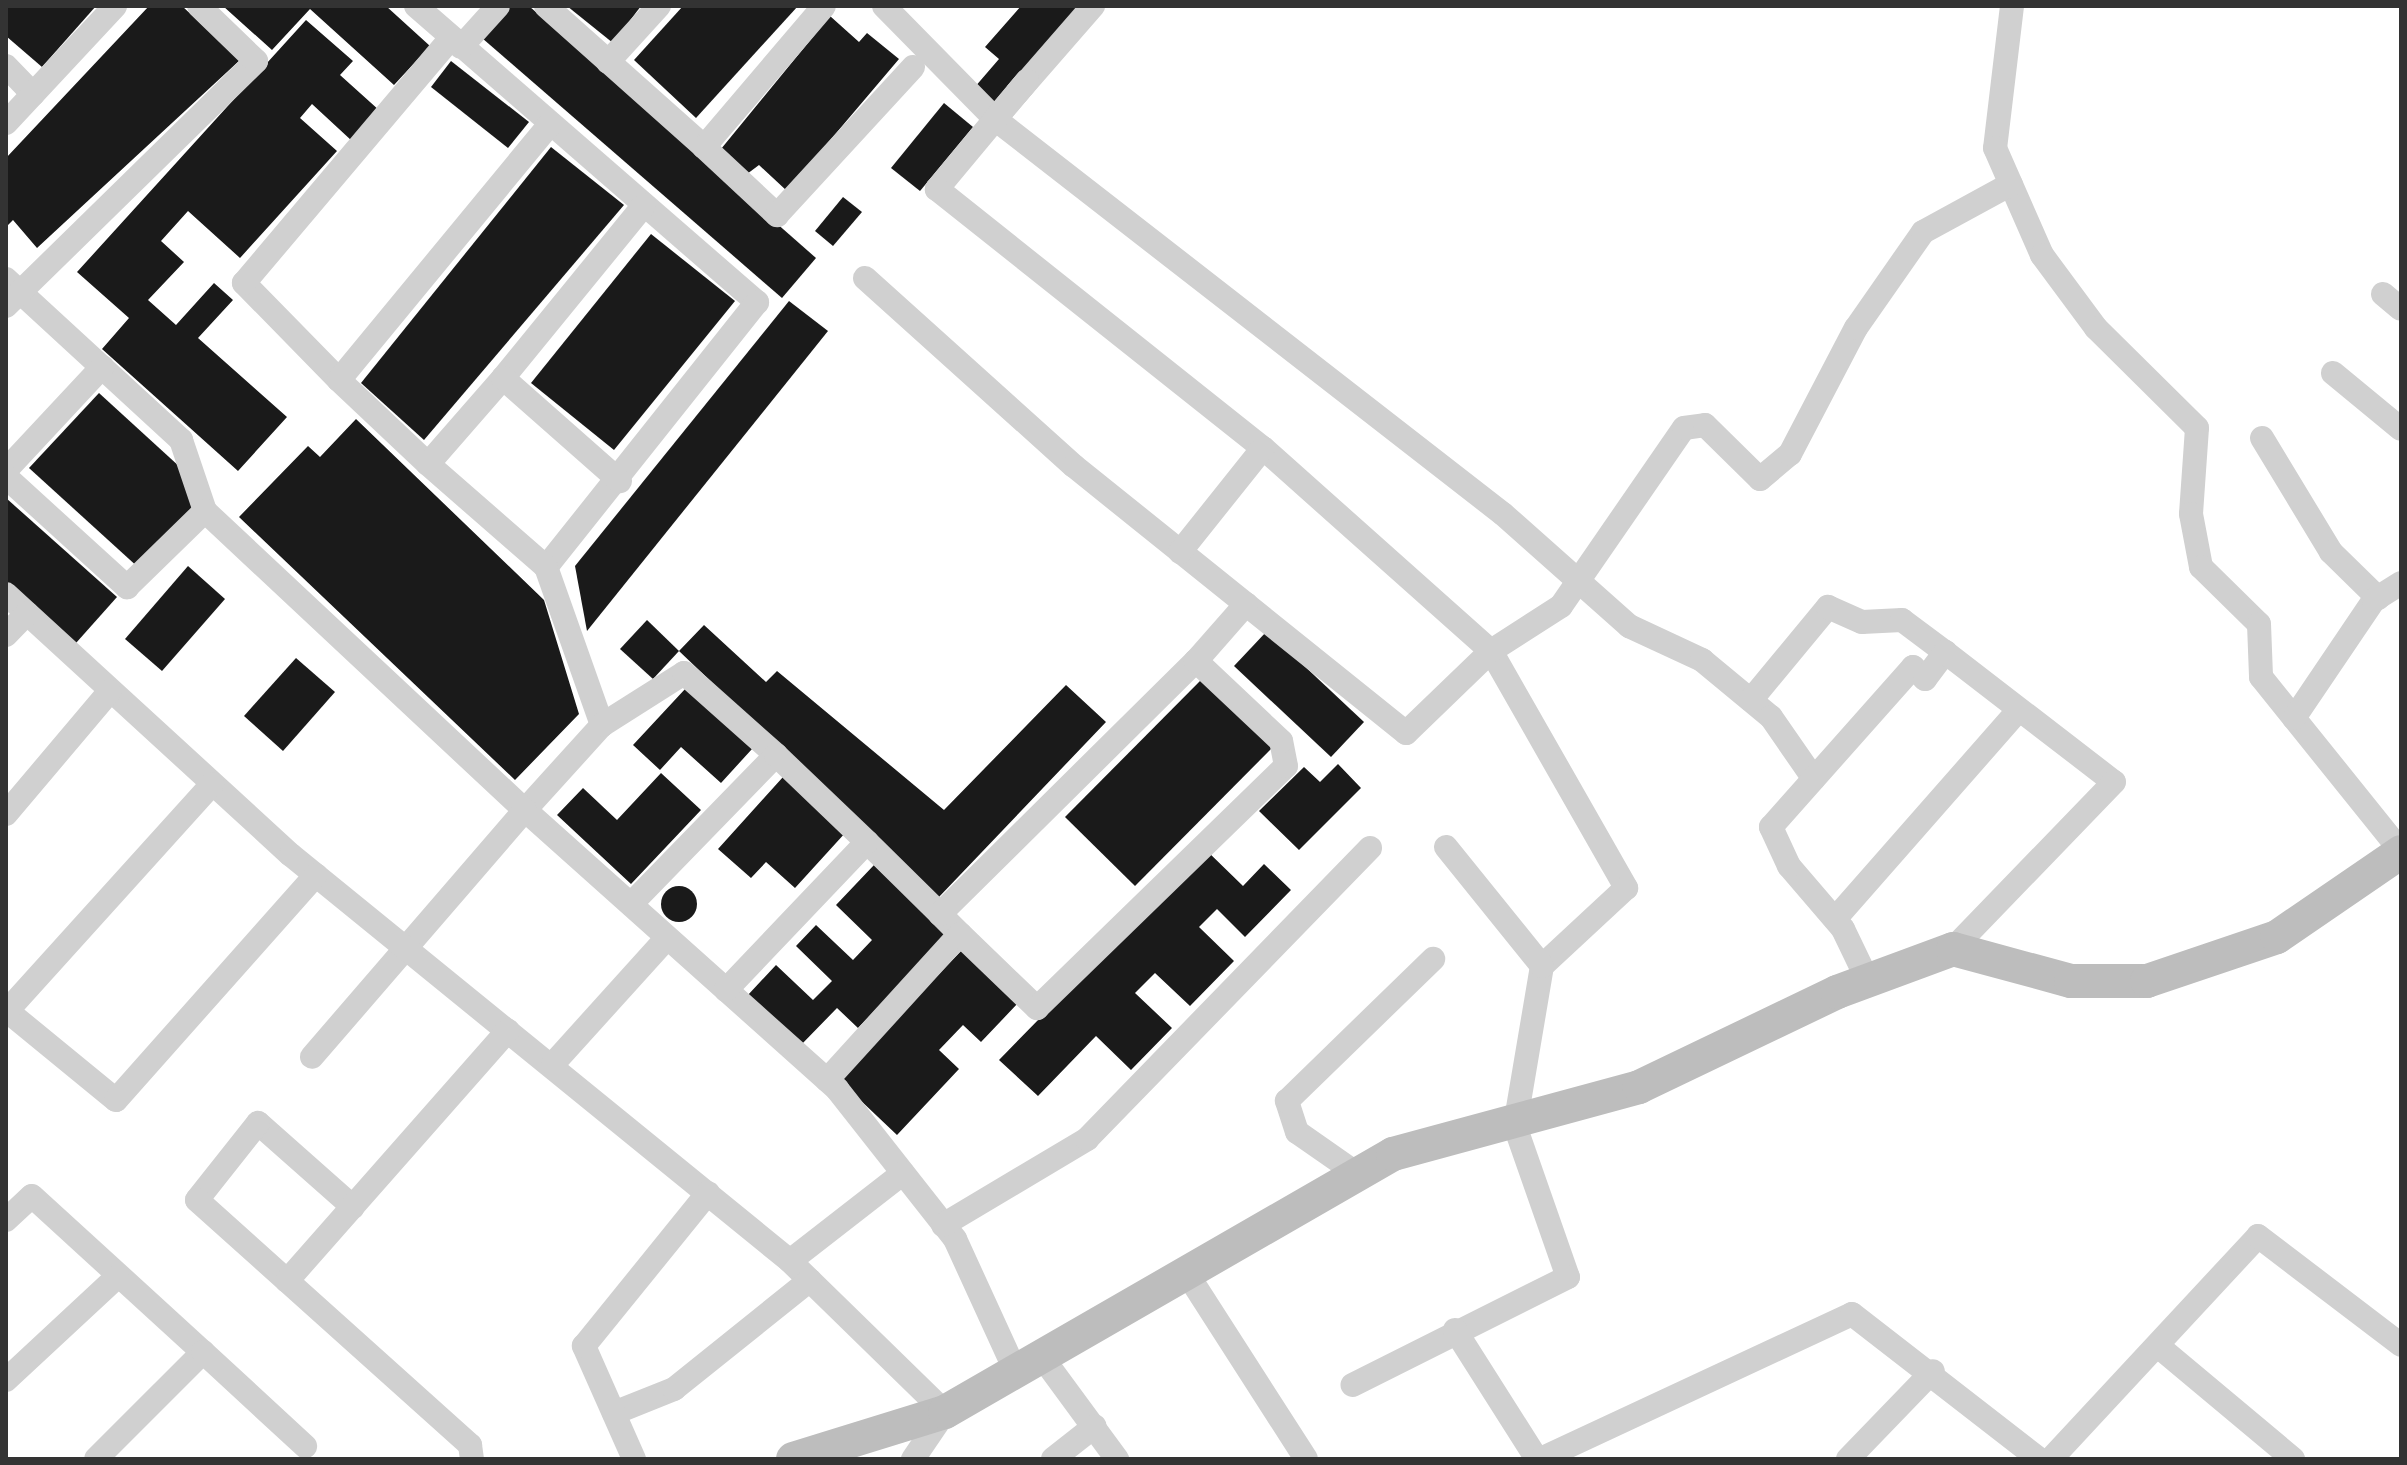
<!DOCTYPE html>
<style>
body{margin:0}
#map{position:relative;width:2407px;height:1465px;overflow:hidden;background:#fff;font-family:"IBM Plex Sans",sans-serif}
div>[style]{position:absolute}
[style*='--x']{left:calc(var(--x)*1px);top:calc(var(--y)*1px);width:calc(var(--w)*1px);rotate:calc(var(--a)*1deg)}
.building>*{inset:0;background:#1a1a1a}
.round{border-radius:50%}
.street>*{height:24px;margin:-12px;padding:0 12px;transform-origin:12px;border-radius:12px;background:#d0d0d0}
.secondary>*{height:34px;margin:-17px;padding:0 17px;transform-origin:17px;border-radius:17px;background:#bdbdbd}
span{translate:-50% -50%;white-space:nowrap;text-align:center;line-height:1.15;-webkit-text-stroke:8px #fff;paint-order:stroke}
.frame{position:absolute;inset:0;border:8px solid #333;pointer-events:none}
</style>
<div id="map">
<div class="building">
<div style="clip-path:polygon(6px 6px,96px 6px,42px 67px,6px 36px)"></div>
<div style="clip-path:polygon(149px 6px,182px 6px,240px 60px,37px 248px,13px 220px,6px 227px,6px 158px)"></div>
<div style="clip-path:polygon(223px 6px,386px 6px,430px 46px,394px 85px,310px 9px,272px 50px)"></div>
<div style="clip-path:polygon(510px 6px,529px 6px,816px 258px,782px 298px,482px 38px)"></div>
<div style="clip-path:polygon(567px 6px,641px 6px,613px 43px)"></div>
<div style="clip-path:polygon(683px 6px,798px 6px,696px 118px,634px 60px)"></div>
<div style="clip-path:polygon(1021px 6px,1082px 6px,996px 106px,974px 88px,999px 59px,985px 47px)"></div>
<div style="clip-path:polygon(830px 16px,859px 42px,867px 33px,899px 59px,787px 191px,759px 165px,747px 174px,721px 149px)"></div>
<div style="clip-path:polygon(306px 20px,353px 61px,340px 75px,380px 111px,352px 141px,312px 104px,300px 118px,337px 151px,240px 258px,188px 211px,161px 241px,184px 262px,148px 300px,176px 325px,214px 283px,233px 300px,198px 338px,287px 417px,238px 471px,102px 349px,129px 318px,77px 272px)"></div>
<div style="clip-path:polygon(451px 61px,529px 122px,508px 148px,431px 87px)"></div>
<div style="clip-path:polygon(944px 103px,973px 127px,920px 191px,891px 168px)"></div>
<div style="clip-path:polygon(551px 147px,624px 205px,424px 440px,361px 383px)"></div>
<div style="clip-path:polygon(843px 197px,862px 212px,833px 246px,815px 231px)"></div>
<div style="clip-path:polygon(651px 234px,735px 301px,614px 450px,531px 383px)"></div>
<div style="clip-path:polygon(789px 301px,828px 331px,587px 631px,575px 566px)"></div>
<div style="clip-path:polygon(99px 393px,181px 468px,193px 512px,140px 569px,29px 468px)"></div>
<div style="clip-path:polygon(356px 419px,544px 600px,579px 714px,515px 780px,239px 517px,308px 446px,320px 457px)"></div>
<div style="clip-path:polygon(6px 498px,117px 597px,76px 643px,6px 581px)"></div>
<div style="clip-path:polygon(188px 566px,225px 599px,162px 671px,125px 639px)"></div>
<div style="clip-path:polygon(647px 620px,679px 651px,653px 679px,620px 649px)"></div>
<div style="clip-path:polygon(704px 625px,766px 682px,777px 671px,944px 810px,1066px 685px,1106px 722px,938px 898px,679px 651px)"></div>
<div style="clip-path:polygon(1267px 631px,1364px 722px,1331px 757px,1234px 666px)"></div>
<div style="clip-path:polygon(296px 658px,335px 692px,283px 751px,244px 716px)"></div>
<div style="clip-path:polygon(1202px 679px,1272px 748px,1135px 886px,1065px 817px)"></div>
<div style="clip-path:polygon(686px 688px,752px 749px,721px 783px,681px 747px,660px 770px,633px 745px)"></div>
<div style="clip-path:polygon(1338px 764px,1361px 788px,1299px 850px,1259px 811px,1304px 767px,1320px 782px)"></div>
<div style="clip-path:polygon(661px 773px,701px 810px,631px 884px,557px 815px,583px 788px,617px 820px)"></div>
<div style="clip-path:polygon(783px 777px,846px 832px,795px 888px,766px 862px,751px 878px,718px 849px)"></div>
<div style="clip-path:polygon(1205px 849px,1243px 886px,1264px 864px,1291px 890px,1245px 937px,1217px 909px,1199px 927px,1234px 961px,1190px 1006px,1155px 973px,1135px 993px,1172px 1028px,1131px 1070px,1096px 1036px,1038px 1096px,999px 1060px)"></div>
<div style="clip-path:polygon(874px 865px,947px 935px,858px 1028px,837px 1008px,800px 1046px,747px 996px,776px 965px,813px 1000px,832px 981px,796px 946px,816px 925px,853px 960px,872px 940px,836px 905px)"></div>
<div class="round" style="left:661px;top:886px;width:36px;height:36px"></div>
<div style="clip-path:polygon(964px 948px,1020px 1001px,981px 1042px,963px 1025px,939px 1050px,959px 1069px,897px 1135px,838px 1079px)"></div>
</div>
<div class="street">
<div style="--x:416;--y:6;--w:452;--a:41"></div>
<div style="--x:757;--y:302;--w:339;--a:128.5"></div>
<div style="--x:546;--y:567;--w:168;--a:70.5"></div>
<div style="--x:602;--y:725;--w:115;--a:132.2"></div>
<div style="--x:525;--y:810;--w:419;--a:41.8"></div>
<div style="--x:837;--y:1089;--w:191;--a:51.8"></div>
<div style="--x:955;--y:1239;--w:146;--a:65.4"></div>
<div style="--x:546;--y:6;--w:212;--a:41.7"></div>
<div style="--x:704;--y:147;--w:185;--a:-49.6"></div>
<div style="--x:884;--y:6;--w:158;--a:45.5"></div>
<div style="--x:995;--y:119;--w:643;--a:37.87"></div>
<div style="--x:1503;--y:514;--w:169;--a:41.6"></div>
<div style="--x:1629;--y:626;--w:81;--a:25"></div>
<div style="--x:1702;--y:660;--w:89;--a:39.6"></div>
<div style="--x:1771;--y:717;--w:75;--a:55.3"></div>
<div style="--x:2012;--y:6;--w:143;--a:96.8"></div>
<div style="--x:1995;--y:148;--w:117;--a:66.3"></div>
<div style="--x:2042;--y:255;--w:91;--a:53.5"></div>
<div style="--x:2096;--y:328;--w:142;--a:44.7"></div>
<div style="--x:2197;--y:428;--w:86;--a:94"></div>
<div style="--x:2191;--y:514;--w:54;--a:79.3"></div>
<div style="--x:2201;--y:567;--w:81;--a:44.5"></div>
<div style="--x:2259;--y:624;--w:53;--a:87.8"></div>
<div style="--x:2261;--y:677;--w:223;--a:51.2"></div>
<div style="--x:461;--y:47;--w:55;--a:-47.9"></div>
<div style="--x:608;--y:62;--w:76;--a:-47.7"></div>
<div style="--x:6;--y:66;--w:39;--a:46"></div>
<div style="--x:1017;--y:93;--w:116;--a:-48.9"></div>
<div style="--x:995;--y:119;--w:50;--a:-49.9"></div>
<div style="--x:1027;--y:81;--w:141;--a:129.8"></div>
<div style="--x:937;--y:189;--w:416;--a:38.5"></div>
<div style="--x:1263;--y:448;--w:305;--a:41.7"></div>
<div style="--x:1491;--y:651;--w:273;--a:60.3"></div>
<div style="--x:1626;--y:888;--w:115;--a:137.1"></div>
<div style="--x:1542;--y:966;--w:162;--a:99.6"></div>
<div style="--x:1515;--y:1126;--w:160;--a:70.7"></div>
<div style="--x:1568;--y:1277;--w:241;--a:153.4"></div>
<div style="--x:6;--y:123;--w:160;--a:-47"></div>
<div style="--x:704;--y:147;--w:100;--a:43"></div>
<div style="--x:777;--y:215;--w:201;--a:-47.4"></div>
<div style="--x:865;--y:278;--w:281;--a:42"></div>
<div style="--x:1074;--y:466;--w:426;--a:38.8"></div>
<div style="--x:1406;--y:733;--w:118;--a:-44"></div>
<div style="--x:1491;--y:651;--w:83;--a:-32.7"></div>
<div style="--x:1561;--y:606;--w:216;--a:-55.4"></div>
<div style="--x:1684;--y:428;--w:21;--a:-8"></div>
<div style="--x:1705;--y:425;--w:77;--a:44.5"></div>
<div style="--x:1760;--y:479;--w:39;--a:-40"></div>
<div style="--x:1790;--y:454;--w:142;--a:-62.4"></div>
<div style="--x:1856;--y:328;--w:117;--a:-55.1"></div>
<div style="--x:1923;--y:232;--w:100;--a:-28.6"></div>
<div style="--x:6;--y:279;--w:238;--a:42.6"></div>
<div style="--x:181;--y:440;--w:75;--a:71.3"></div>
<div style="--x:205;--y:511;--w:438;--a:43.1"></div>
<div style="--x:525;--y:810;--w:326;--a:130.8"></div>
<div style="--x:2383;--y:294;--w:23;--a:40"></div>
<div style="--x:6;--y:306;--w:350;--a:-44.4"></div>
<div style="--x:256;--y:61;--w:79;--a:-136"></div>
<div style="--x:2333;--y:373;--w:88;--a:39.5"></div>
<div style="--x:503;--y:378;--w:223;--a:-50.8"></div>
<div style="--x:339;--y:380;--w:136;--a:-134.4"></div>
<div style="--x:244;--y:283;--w:321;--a:-49.8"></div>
<div style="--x:2262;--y:438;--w:133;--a:58.8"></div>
<div style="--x:2331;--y:552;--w:66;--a:44.4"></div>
<div style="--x:428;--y:464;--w:122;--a:-136.7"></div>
<div style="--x:339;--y:380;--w:332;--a:-50.5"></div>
<div style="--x:6;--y:470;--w:141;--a:-47"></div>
<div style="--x:6;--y:477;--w:164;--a:42.3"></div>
<div style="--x:127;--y:587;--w:109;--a:-44.3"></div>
<div style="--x:1180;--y:552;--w:133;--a:-51.4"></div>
<div style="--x:546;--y:567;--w:157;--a:-138.9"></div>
<div style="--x:428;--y:464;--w:114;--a:-48.9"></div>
<div style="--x:503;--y:378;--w:156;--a:41.4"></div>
<div style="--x:6;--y:594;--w:386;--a:42.5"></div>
<div style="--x:291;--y:855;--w:643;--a:39.13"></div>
<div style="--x:790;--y:1261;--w:143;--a:-37.9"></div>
<div style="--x:6;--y:635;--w:30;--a:-46"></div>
<div style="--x:1751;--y:700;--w:121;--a:-50.4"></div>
<div style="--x:1828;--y:607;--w:37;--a:24"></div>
<div style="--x:1862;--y:622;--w:40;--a:-2.9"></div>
<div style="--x:1902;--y:620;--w:54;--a:36.7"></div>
<div style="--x:2294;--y:718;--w:143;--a:-55.9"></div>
<div style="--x:2374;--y:600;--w:32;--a:-32"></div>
<div style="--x:602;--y:725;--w:97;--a:-32.4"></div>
<div style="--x:684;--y:673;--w:123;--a:41.7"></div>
<div style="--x:776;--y:755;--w:208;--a:134.2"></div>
<div style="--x:6;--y:814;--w:160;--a:-49.8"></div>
<div style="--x:867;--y:842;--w:103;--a:44.6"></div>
<div style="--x:1446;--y:847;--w:153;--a:51.1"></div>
<div style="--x:1835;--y:919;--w:276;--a:-48.7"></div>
<div style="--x:960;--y:934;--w:28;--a:-135"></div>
<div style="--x:940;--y:914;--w:360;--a:-44.7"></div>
<div style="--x:1868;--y:981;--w:58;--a:-115.7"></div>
<div style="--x:1843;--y:929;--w:83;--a:-130.6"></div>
<div style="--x:1789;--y:866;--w:43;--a:-114.8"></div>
<div style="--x:1771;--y:827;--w:214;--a:-48.4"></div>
<div style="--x:1913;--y:667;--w:17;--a:45"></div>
<div style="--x:1925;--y:679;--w:34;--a:-53"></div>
<div style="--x:1945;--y:652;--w:213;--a:37.6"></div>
<div style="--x:2114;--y:782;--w:232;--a:134"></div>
<div style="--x:726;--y:990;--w:204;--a:-46.4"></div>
<div style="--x:867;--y:842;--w:126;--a:-136.3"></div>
<div style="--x:6;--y:1010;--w:142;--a:39.3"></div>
<div style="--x:116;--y:1100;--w:301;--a:-48.4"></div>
<div style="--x:7;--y:1011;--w:306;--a:-47.9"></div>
<div style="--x:553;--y:1064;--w:170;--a:-47.9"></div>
<div style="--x:827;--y:1080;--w:197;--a:-47.7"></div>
<div style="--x:960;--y:934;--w:107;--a:43.9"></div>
<div style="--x:1037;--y:1008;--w:347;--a:-44.2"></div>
<div style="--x:1286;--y:766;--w:25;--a:-101"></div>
<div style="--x:1281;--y:741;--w:117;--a:-136.7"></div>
<div style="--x:1196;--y:661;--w:76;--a:-48.7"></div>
<div style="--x:1353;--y:1171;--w:68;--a:-145.1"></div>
<div style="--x:1297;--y:1132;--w:33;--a:-108"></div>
<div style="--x:1287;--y:1101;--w:204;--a:-44.2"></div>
<div style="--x:353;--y:1207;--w:127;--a:-138.5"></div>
<div style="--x:258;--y:1123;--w:98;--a:128.4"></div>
<div style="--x:197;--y:1200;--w:367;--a:41.9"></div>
<div style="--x:470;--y:1445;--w:14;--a:82"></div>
<div style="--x:6;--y:1220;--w:35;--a:-43"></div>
<div style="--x:32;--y:1196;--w:231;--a:42.4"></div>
<div style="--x:203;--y:1352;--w:151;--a:135"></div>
<div style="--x:943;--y:1225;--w:168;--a:-30.8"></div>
<div style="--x:1087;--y:1139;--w:406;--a:-45.8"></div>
<div style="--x:790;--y:1261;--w:216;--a:44.3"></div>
<div style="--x:945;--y:1412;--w:57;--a:124.2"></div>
<div style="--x:1186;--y:1272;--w:222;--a:57.3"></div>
<div style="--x:287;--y:1281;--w:334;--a:-48.6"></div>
<div style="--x:1455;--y:1330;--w:153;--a:57.6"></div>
<div style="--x:2158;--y:1346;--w:176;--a:39.9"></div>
<div style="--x:203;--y:1352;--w:139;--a:42.7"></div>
<div style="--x:1042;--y:1357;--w:127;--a:53.7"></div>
<div style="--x:6;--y:1380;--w:151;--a:-42.9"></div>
<div style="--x:614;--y:1413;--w:65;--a:-21.8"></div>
<div style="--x:674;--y:1389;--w:174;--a:-38.7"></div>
<div style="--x:634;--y:1459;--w:124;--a:-113.9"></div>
<div style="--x:584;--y:1346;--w:197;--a:-51"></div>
<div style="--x:1053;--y:1459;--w:53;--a:-38.2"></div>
<div style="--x:1541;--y:1459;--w:343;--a:-25"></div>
<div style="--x:1852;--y:1314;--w:237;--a:37.8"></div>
<div style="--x:1848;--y:1459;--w:122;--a:-46"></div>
<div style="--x:2051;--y:1459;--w:304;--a:-47.1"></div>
<div style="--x:2258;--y:1236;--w:180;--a:37.3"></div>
</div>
<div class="secondary">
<div style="--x:793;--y:1459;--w:159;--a:-17.2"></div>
<div style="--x:945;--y:1412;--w:517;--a:-29.94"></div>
<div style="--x:1393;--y:1154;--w:255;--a:-15.2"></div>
<div style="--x:1639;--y:1087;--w:220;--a:-25.6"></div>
<div style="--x:1837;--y:992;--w:124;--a:-20.3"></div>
<div style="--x:1953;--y:949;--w:122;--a:15.2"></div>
<div style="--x:2071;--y:981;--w:76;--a:0"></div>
<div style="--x:2147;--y:981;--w:137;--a:-18.7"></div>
<div style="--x:2277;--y:937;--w:150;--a:-34.4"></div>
</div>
<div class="frame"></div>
</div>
